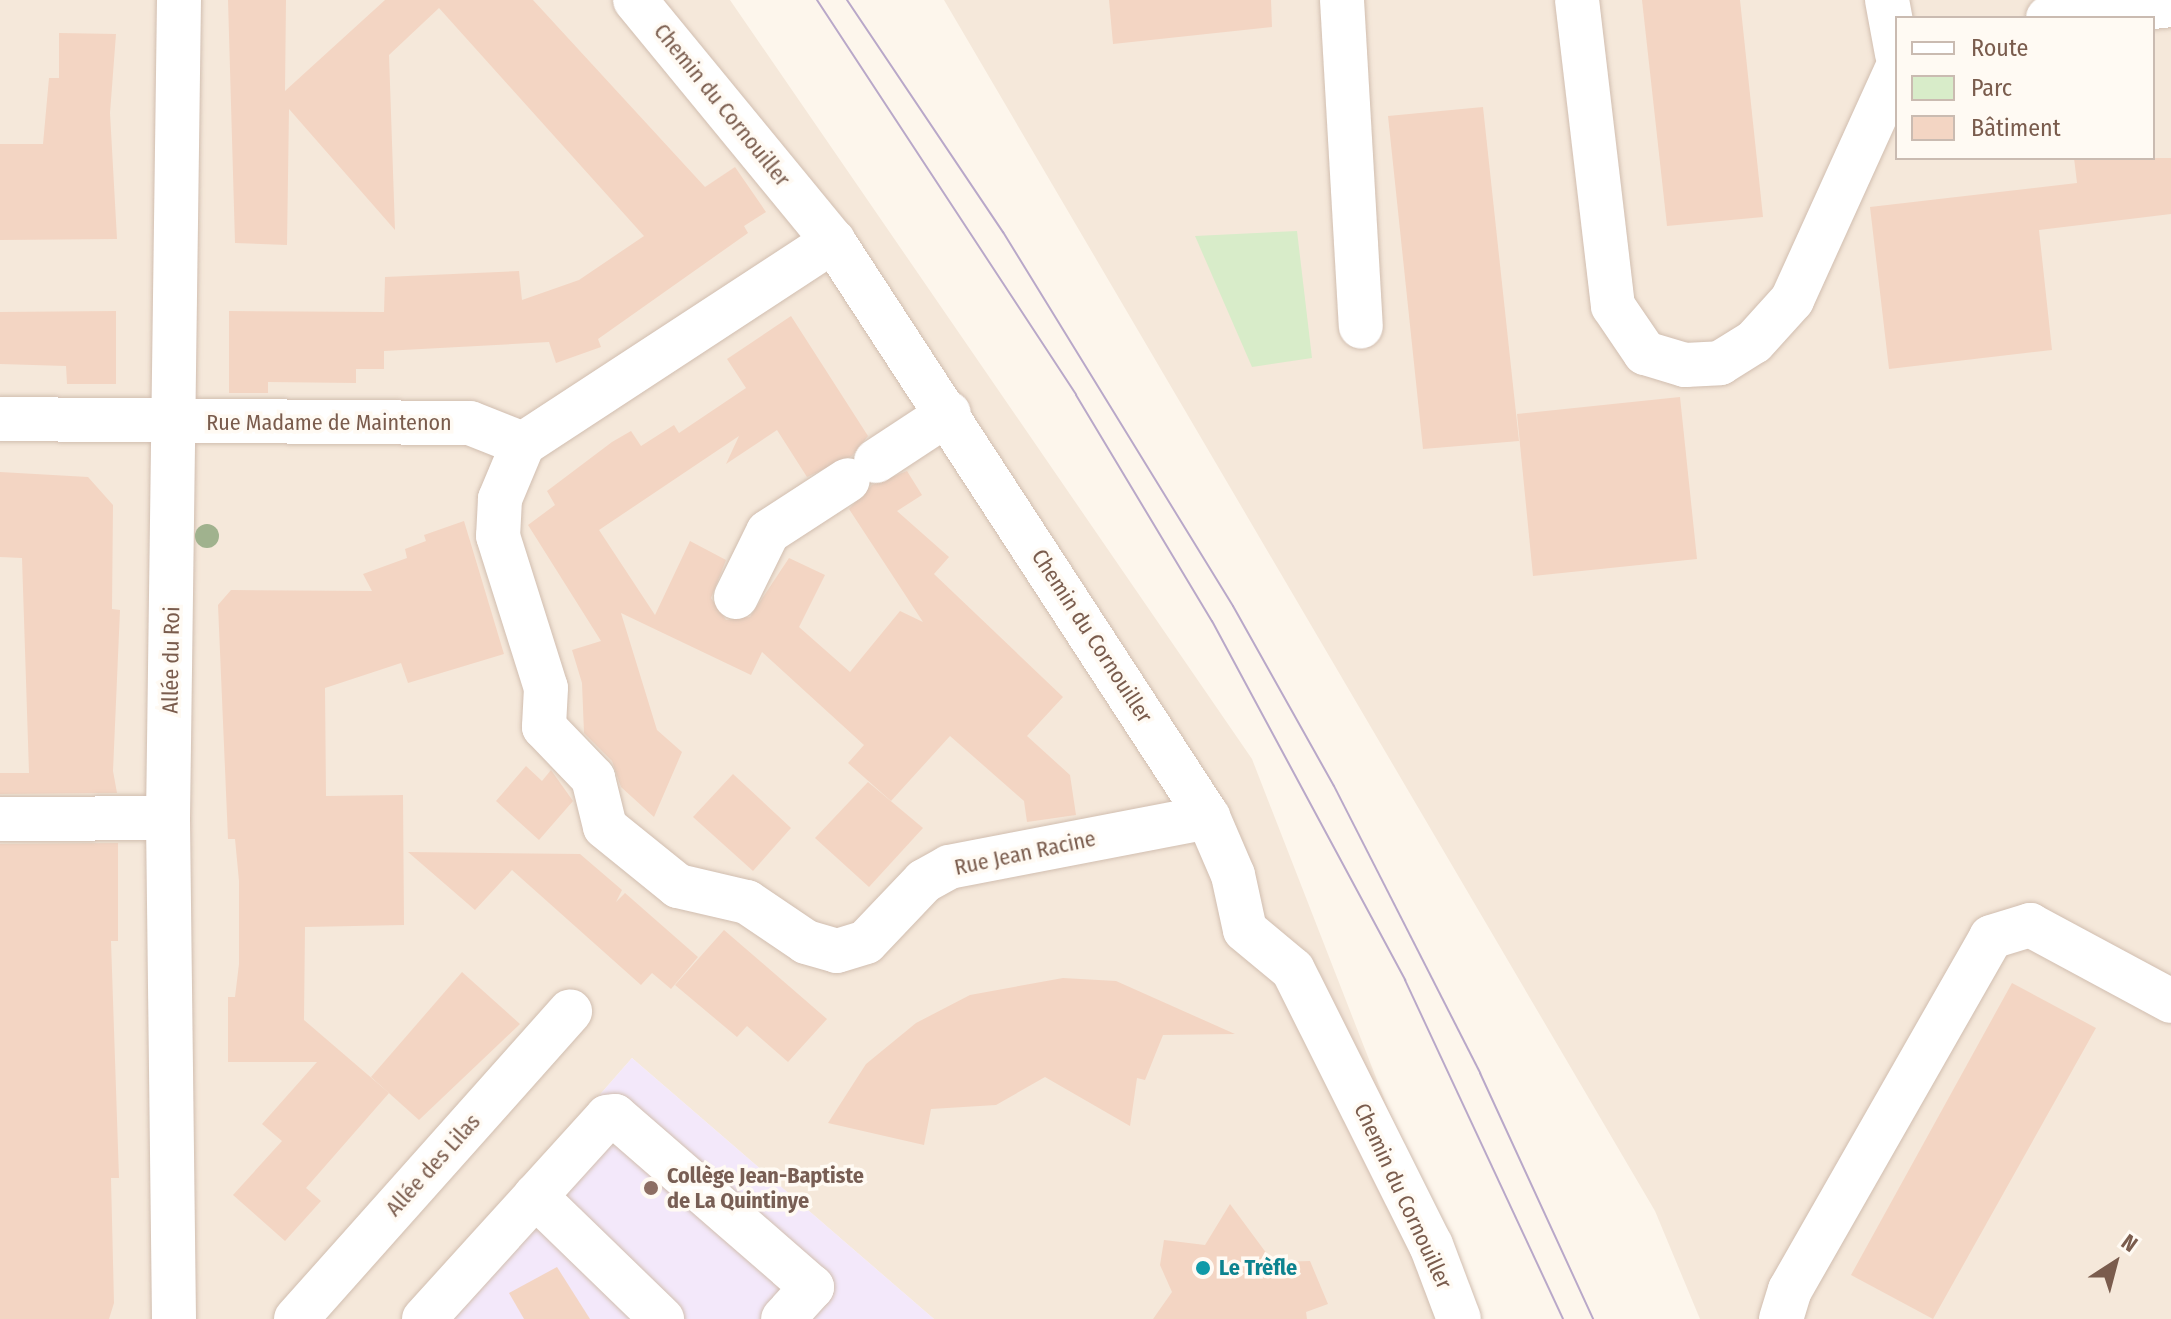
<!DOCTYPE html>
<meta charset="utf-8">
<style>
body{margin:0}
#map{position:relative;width:2171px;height:1319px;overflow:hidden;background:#fdf6ec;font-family:"Fira Sans Condensed",sans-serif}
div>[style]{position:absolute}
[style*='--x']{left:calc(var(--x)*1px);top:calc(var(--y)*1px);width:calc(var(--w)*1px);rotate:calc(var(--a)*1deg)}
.residential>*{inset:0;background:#f5e8da}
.education>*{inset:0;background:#f3e8fa}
.green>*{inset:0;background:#d8ecc9}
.building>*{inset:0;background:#f3d5c3}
.roads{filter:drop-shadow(0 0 2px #d1beb0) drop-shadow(0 0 2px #d1beb0)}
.minor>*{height:44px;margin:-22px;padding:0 22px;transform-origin:22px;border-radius:22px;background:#fff}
.tram>*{height:2px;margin:-1px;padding:0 1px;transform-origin:1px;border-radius:1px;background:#b9a8c9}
.trees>*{width:24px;height:24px;margin:-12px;border-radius:50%;background:#a0b28e}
.dots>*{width:22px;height:22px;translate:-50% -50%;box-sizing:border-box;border:4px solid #fffaf3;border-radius:50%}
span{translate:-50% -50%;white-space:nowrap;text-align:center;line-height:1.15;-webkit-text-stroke:7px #fffaf3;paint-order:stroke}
.street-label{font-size:22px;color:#7a5c4d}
.education-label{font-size:22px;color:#785e54;font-weight:700}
.left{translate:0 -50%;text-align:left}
.culture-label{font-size:22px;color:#0d838f;font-weight:700}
.legend{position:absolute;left:1895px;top:16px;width:260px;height:144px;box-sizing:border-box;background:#fffaf3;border:2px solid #cabbb1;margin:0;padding:10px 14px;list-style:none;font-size:24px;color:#7a5c4d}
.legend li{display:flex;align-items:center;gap:16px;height:40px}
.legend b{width:40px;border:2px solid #cabbb1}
.north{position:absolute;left:2075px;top:1223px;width:80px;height:80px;-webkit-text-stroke:6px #fffaf3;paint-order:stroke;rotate:36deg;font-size:22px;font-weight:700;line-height:32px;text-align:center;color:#7a5c4d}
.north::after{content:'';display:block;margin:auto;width:28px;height:36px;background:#7a5c4d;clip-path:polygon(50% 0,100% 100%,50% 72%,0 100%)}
</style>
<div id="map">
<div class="residential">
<div style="clip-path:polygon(0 0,730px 0,1252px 759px,1470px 1319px,934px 1319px,632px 1058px,403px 1319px,0 1319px)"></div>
<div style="clip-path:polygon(evenodd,944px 0,2171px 0,2171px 1319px,1700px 1319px,1655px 1211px,944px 0,1897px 18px,2153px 18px,2153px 158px,1897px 158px,1897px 18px)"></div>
</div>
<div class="education">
<div style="clip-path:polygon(632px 1058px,934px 1319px,403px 1319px)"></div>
</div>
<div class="green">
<div style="clip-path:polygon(1297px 231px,1312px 358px,1252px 367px,1195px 236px)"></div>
</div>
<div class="building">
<div style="clip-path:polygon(228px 0,286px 0,285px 91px,385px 0,533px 0,705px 187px,735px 167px,766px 212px,744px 226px,748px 233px,598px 339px,601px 347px,556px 363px,549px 342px,384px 351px,384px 369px,356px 369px,356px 383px,268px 382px,268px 393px,229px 393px,229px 311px,384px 312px,385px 277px,519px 271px,522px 300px,579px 280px,644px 236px,439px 8px,389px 55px,395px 230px,289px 109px,287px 245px,235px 243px)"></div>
<div style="clip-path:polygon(1109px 0,1271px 0,1272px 27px,1113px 44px)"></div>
<div style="clip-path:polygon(1642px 0,1740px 0,1763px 217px,1667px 226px)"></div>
<div style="clip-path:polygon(59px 33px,116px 34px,110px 113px,117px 239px,0 240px,0 144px,43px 144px,49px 78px,59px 78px)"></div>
<div style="clip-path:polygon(1483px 107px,1519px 441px,1423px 449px,1388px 116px)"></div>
<div style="clip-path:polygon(2074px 158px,2171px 158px,2171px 214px,2039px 230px,2052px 350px,1889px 369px,1870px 207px,2077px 183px)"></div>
<div style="clip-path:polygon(116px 311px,116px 384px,67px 384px,66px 366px,0 364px,0 312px)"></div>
<div style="clip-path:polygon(791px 316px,868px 436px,852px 456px,807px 477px,777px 430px,726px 464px,739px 436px,599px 530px,655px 615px,690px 541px,726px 560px,711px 598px,726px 620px,750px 617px,789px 558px,825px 575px,799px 627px,850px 672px,900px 611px,923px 622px,849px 509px,872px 485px,907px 471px,922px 495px,897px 511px,949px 557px,934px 574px,1063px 697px,1027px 736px,1070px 775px,1076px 815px,1027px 822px,1024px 801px,950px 736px,891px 801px,848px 763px,864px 745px,762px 652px,751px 675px,621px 613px,657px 730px,682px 752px,654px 817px,621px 787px,612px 761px,584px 733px,582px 683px,572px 650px,601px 641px,528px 525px,555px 505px,547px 491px,612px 442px,631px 431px,641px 446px,674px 425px,679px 433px,746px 388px,727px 359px)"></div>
<div style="clip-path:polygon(1680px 397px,1697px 559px,1533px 576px,1517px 414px)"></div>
<div style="clip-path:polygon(0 472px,88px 477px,113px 505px,112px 609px,120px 610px,113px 771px,117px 793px,0 794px,0 773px,29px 773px,22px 558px,0 557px)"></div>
<div style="clip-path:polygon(464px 521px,504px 654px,408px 683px,401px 663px,325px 688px,326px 796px,403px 795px,404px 925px,305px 927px,304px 1020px,389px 1093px,306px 1188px,321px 1201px,285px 1241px,233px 1195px,282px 1141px,262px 1124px,317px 1062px,228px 1062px,228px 997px,235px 997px,239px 964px,239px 881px,235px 839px,228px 839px,218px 605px,231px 590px,372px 591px,363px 574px,407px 558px,405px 549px,426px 541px,424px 535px)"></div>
<div style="clip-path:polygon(526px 766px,542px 781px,551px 770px,573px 801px,539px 840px,496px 801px)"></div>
<div style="clip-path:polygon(733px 774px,791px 828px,753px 871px,693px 817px)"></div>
<div style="clip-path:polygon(868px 782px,923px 828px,869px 887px,815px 838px)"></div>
<div style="clip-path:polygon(118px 843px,118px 941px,111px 941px,119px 1178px,111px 1178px,114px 1303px,109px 1319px,0 1319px,0 844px)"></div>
<div style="clip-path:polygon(408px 852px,580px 854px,622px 890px,616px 902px,625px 893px,698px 957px,671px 989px,652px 973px,641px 985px,512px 870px,475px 910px)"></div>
<div style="clip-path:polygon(724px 930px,827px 1019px,788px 1062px,747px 1026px,737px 1037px,675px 985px)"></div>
<div style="clip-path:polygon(462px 972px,520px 1024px,419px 1120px,371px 1077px)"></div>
<div style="clip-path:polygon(1063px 978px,1116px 981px,1235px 1034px,1163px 1035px,1145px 1080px,1137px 1078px,1130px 1126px,1045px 1077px,996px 1105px,931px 1109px,924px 1145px,828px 1123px,866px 1064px,916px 1023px,970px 995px)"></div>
<div style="clip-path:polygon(2012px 983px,2096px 1028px,1933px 1319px,1851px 1275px)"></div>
<div style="clip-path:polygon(1230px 1204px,1273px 1262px,1310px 1261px,1328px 1304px,1306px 1312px,1307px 1319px,1153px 1319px,1172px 1292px,1160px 1265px,1164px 1240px,1205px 1245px)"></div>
<div style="clip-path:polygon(557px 1267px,590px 1319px,524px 1319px,509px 1293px)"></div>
</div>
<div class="roads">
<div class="minor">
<div style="--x:635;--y:0;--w:312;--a:50.6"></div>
<div style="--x:833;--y:241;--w:687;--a:56.93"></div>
<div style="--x:1208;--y:817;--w:63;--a:66.7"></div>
<div style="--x:1233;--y:875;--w:56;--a:77.7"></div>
<div style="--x:1245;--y:930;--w:62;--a:39.8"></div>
<div style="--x:1293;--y:970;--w:308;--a:63.4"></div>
<div style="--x:1431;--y:1245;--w:79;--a:69.3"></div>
<div style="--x:1342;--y:0;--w:327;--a:86.7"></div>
<div style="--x:1577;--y:0;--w:308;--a:83.3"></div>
<div style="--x:1613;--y:306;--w:57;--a:55.8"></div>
<div style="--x:1645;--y:353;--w:42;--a:16.7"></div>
<div style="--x:1685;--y:365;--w:35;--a:-3"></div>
<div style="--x:1720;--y:363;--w:40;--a:-32"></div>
<div style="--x:1754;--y:342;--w:57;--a:-47.9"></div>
<div style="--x:1792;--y:300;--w:255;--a:-65.6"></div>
<div style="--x:1887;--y:0;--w:55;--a:79.5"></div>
<div style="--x:2048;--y:18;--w:124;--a:-6"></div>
<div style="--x:0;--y:419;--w:470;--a:0.5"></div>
<div style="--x:470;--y:423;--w:57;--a:21.6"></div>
<div style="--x:523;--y:444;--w:371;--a:-33.2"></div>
<div style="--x:523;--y:444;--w:60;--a:112.7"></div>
<div style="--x:500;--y:499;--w:37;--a:93"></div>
<div style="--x:498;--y:536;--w:159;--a:72.5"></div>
<div style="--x:546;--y:688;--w:39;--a:93"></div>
<div style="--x:544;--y:727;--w:71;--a:46.1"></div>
<div style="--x:593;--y:778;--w:50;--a:76.2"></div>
<div style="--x:605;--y:827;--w:94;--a:38.9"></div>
<div style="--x:678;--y:886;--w:71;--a:13.1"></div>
<div style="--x:747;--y:902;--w:71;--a:34.1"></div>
<div style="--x:806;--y:942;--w:32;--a:16"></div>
<div style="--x:837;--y:951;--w:30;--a:-17"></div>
<div style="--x:866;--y:942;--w:84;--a:-46.4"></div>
<div style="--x:924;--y:881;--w:29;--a:-29"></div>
<div style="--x:949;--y:867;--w:264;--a:-10.9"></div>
<div style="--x:876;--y:461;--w:87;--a:-33.3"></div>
<div style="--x:736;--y:597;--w:72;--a:-63.8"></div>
<div style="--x:768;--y:532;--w:95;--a:-33"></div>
<div style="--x:0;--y:819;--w:168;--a:-0.3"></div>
<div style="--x:535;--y:1196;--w:177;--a:44.1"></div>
<div style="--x:174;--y:1319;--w:501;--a:-90.69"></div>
<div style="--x:168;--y:818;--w:818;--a:-89.23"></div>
<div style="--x:296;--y:1319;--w:412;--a:-48.3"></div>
<div style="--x:424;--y:1319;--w:273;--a:-47.8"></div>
<div style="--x:607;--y:1117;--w:8;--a:-7"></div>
<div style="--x:615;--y:1116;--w:261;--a:41"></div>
<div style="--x:812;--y:1287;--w:43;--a:132.2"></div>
<div style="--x:1781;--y:1319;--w:30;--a:-73"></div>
<div style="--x:1790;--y:1290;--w:406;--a:-60.3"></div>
<div style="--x:1991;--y:937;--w:41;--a:-17.1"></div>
<div style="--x:2030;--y:925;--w:160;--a:28.3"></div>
</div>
</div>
<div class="tram">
<div style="--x:817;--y:0;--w:472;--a:56.7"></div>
<div style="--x:1076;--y:395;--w:264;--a:59"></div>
<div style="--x:1212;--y:621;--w:408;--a:61.7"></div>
<div style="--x:1405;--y:980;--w:374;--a:65"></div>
<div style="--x:847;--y:0;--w:280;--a:56.1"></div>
<div style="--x:1003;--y:232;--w:439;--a:58.4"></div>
<div style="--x:1233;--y:606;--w:206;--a:60.7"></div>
<div style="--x:1334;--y:786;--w:322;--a:63"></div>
<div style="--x:1480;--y:1073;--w:271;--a:65.3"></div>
</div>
<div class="trees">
<div style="left:207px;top:536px"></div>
</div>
<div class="dots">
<div style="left:651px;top:1188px;background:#8d6e63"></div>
<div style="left:1203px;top:1268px;background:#0f9aa8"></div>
</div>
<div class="street-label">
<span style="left:722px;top:105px;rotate:51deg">Chemin du Cornouiller</span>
<span style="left:329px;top:423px">Rue Madame de Maintenon</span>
<span style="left:1092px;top:636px;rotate:57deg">Chemin du Cornouiller</span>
<span style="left:171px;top:660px;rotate:-89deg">Allée du Roi</span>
<span style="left:1025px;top:853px;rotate:-12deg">Rue Jean Racine</span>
<span style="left:433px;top:1165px;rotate:-48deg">Allée des Lilas</span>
<span style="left:1403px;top:1196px;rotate:65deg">Chemin du Cornouiller</span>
</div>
<div class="education-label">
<span class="left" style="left:667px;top:1188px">Collège Jean-Baptiste<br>de La Quintinye</span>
</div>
<div class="culture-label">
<span class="left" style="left:1219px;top:1268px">Le Trèfle</span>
</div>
<ul class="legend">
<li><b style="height:10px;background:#fff"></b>Route</li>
<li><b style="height:22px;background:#d8ecc9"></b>Parc</li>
<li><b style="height:22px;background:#f3d5c3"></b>Bâtiment</li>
</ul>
<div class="north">N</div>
</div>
